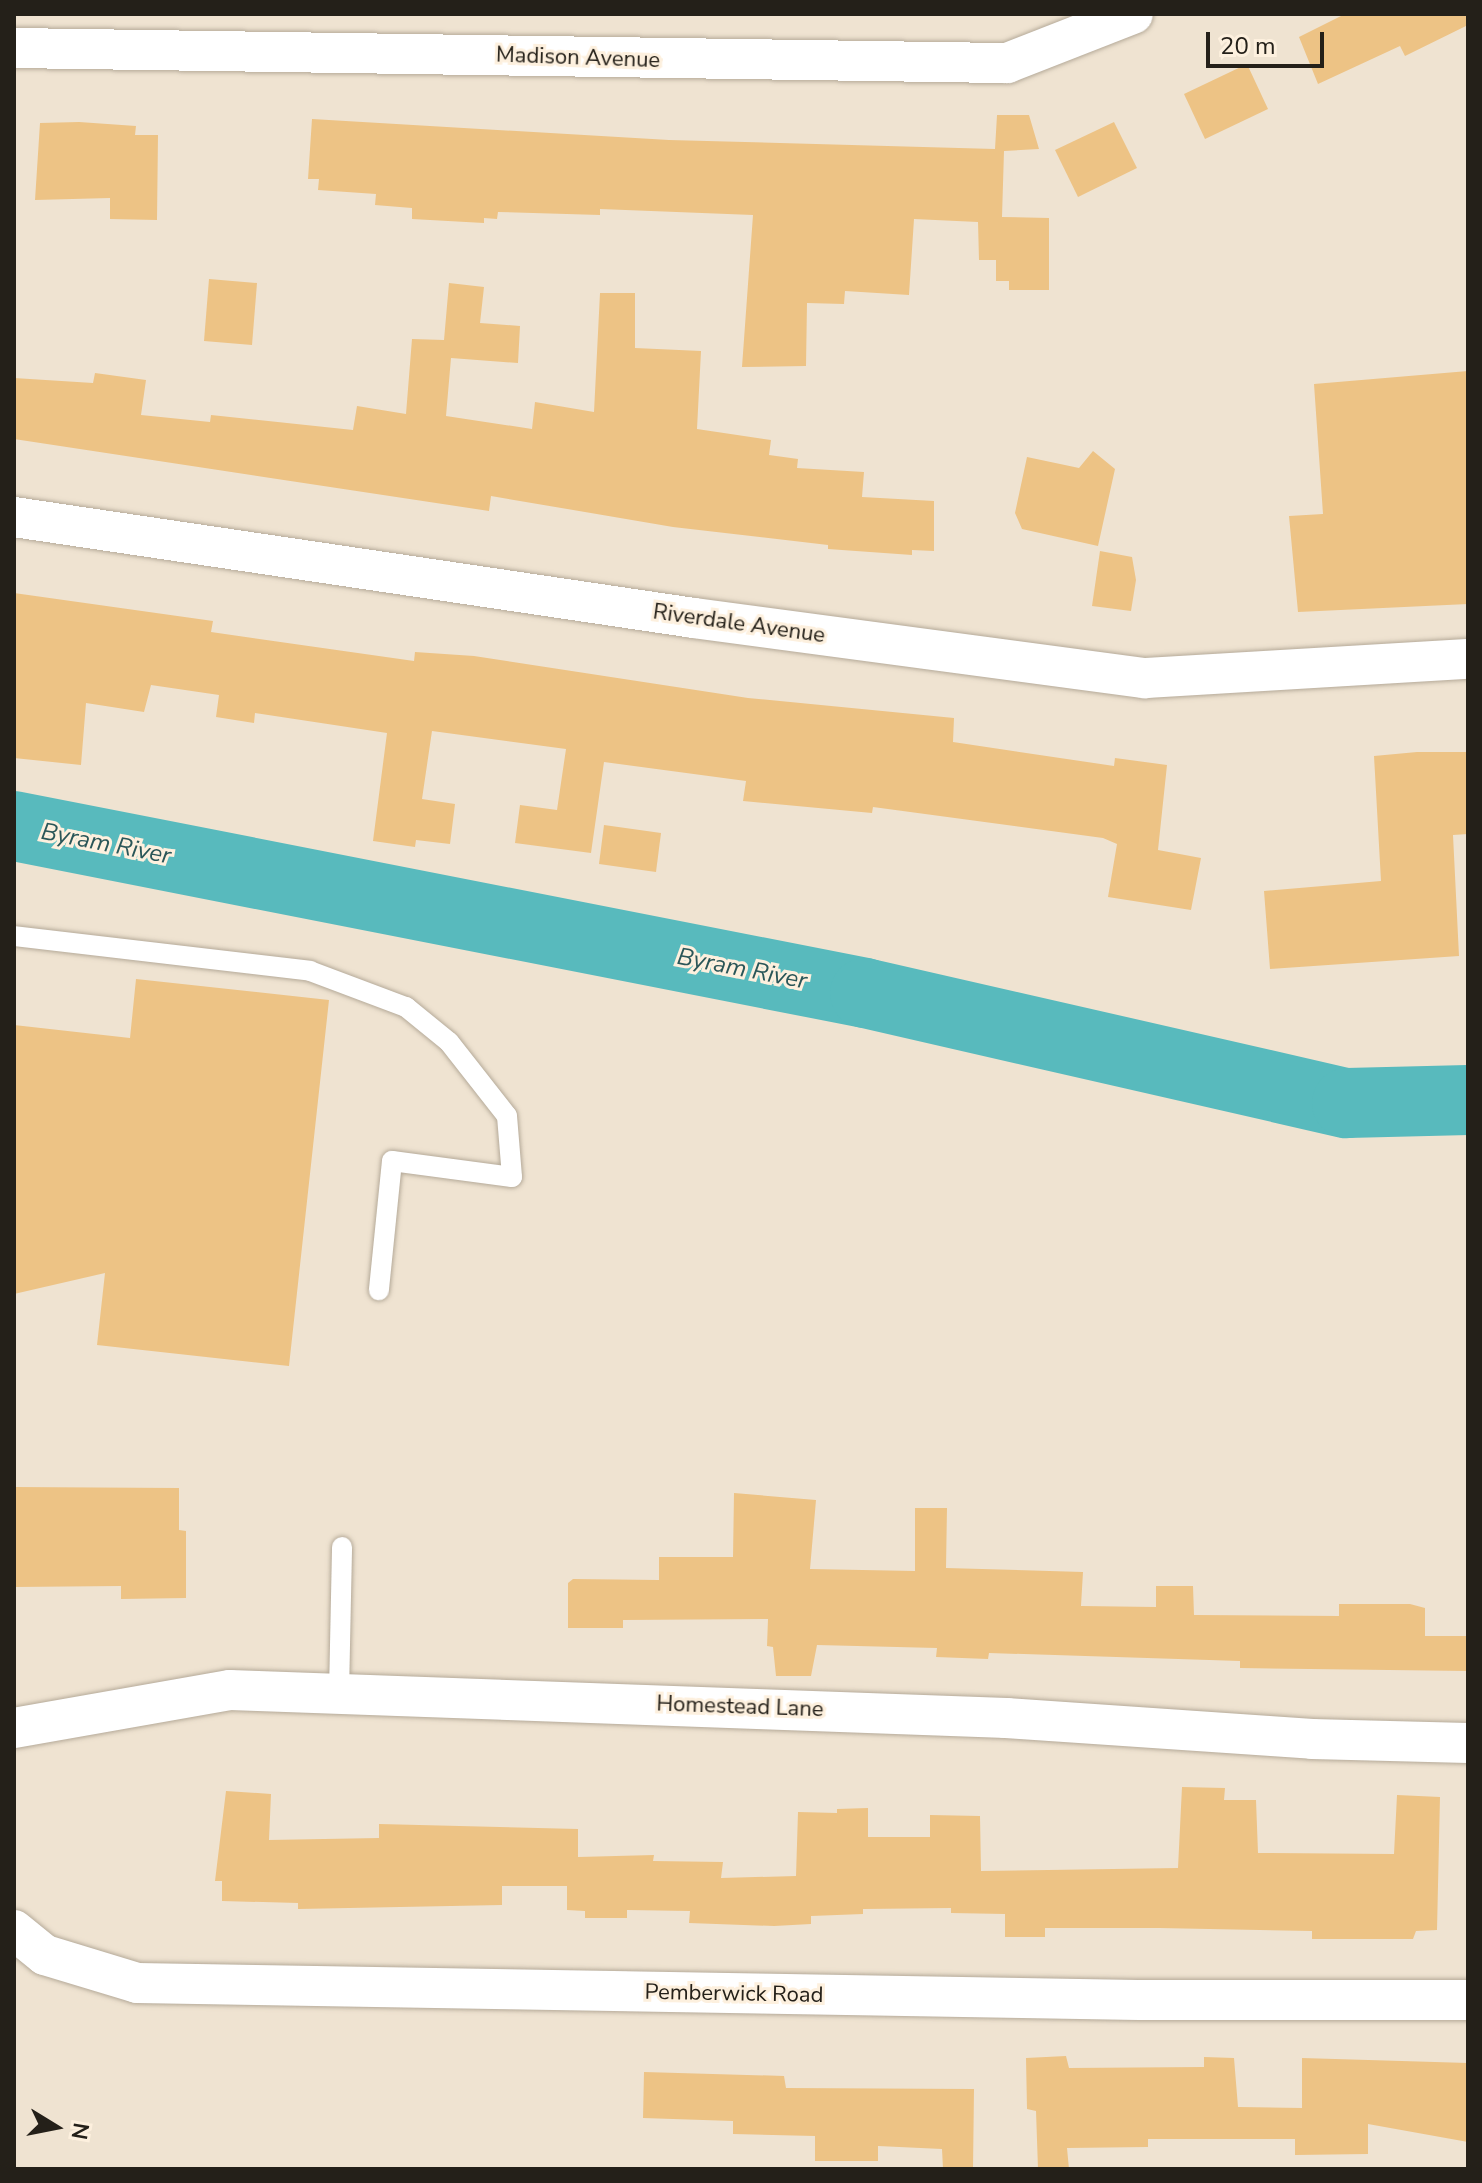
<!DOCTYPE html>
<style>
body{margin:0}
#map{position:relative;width:1482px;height:2183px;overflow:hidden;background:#efe3d1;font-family:"Nunito Sans",sans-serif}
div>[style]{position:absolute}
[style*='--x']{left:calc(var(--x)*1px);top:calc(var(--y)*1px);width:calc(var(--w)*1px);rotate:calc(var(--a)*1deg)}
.river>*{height:70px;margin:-35px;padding:0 35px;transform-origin:35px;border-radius:35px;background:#58babd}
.building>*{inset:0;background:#edc385}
.roads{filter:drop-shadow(0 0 2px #b5aa99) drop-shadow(0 0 2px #b5aa99)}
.lane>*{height:20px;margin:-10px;padding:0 10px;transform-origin:10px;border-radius:10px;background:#fff}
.street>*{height:40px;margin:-20px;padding:0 20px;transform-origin:20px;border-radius:20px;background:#fff}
span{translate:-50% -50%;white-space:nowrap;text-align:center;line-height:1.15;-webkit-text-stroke:6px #fdf0de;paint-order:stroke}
.street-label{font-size:22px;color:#242019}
.water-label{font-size:24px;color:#2a5658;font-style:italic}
.frame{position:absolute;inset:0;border:16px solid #242019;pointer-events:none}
.north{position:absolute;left:16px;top:2087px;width:80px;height:80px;-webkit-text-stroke:6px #fdf0de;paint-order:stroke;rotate:100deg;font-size:22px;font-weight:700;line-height:32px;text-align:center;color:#242019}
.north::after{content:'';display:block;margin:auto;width:28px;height:36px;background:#242019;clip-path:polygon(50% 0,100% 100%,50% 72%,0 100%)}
.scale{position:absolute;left:1206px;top:32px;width:118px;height:36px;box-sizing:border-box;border:4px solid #242019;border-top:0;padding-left:10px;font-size:24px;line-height:28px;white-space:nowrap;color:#242019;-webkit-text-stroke:6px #fdf0de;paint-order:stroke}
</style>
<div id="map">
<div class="river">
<div style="--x:14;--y:826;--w:867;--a:11.1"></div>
<div style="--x:865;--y:993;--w:494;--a:12.9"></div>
<div style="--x:1347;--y:1103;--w:121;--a:-1.4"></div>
</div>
<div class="building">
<div style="clip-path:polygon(1345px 14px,1468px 14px,1468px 25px,1405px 56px,1400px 46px,1318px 84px,1299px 37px)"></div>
<div style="clip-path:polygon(1247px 64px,1268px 109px,1205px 139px,1184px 94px)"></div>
<div style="clip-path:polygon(997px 115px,1029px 115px,1039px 149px,1004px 151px,1002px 217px,1049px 218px,1049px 290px,1009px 290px,1009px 281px,996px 281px,996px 260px,979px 260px,978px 222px,914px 219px,909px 295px,845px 291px,844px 304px,807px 303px,806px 366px,742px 367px,753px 215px,600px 209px,600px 215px,498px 212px,497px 219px,484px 218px,484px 223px,412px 219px,412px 208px,375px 205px,376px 194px,318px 190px,319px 179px,308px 179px,312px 119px,669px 140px,995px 149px)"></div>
<div style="clip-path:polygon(79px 122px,136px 126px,135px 135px,158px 135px,157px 220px,110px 219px,110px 198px,35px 200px,40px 123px)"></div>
<div style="clip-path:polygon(1114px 122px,1137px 168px,1078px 197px,1055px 150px)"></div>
<div style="clip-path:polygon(209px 279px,257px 283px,252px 345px,204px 341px)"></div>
<div style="clip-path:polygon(449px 283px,484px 287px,480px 323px,520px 326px,518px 363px,451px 358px,446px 416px,532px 429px,535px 402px,594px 412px,600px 293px,635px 293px,635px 348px,701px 351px,697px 429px,771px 440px,769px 455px,798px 459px,797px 468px,864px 472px,862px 497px,934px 501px,934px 551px,912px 550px,912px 555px,828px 549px,828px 545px,673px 527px,491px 496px,489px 511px,14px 439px,14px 378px,93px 383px,95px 373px,146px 380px,141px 415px,210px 422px,211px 415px,353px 430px,357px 406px,406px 414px,412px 339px,444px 340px)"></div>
<div style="clip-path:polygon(1468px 371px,1468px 604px,1298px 612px,1289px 516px,1323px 514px,1314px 384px)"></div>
<div style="clip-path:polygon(1093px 451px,1115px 469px,1098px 546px,1022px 529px,1015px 513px,1027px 457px,1079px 468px)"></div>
<div style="clip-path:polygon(1100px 551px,1132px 557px,1136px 580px,1131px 611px,1092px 606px)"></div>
<div style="clip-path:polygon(14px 593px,213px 621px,211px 632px,414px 661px,415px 652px,474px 656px,748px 698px,954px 718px,953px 742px,1114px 766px,1115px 758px,1167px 765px,1158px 850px,1201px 858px,1191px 910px,1108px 897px,1117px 844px,1103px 838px,873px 807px,872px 813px,743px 801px,746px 781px,604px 762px,591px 853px,515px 843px,520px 805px,557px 810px,566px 749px,432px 731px,422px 799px,455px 804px,450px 844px,416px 840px,415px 847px,373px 841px,387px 733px,255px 713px,254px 723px,216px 717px,219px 695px,151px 685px,144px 712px,86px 703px,81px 765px,14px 758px)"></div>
<div style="clip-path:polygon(1417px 752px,1468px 752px,1468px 834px,1453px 835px,1459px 956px,1270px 969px,1264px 891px,1381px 881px,1374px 756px)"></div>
<div style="clip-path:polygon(604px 825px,661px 833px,656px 872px,599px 864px)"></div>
<div style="clip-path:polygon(136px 979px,329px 1000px,289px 1366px,97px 1345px,105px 1273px,14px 1294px,14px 1025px,130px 1038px)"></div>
<div style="clip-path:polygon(14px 1487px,179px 1488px,179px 1530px,186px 1531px,186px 1598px,121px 1599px,121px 1586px,14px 1587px)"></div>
<div style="clip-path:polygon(734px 1493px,816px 1500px,810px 1569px,915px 1571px,915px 1508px,947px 1508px,946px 1568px,1083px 1572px,1081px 1606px,1156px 1607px,1156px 1586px,1193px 1586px,1194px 1615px,1339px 1616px,1339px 1604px,1410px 1604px,1425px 1608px,1425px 1636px,1468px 1636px,1468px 1671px,1240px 1668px,1240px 1661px,989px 1653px,988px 1659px,936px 1657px,937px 1648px,817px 1645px,811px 1676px,776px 1676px,773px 1647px,767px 1646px,768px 1619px,623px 1620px,623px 1628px,568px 1628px,568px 1583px,573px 1579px,659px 1580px,659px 1557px,733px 1557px)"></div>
<div style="clip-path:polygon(1182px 1787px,1225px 1788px,1224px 1800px,1256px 1800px,1258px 1853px,1394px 1854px,1397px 1795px,1440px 1797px,1437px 1930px,1416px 1931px,1413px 1939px,1312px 1939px,1312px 1931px,1159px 1928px,1045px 1928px,1045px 1937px,1005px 1937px,1005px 1914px,951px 1913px,951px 1908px,863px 1909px,863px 1914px,811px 1916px,811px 1924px,774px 1926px,689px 1923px,690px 1911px,627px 1910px,627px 1918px,585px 1918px,585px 1911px,567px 1910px,567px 1886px,502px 1886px,502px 1905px,298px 1909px,298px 1903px,222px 1901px,222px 1881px,215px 1881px,226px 1791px,271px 1794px,269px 1840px,379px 1838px,379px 1824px,578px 1829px,578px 1857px,654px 1855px,653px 1861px,723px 1862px,721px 1878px,796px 1876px,798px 1812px,837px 1813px,837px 1809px,868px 1808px,868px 1837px,930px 1837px,930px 1815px,980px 1816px,981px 1871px,1178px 1868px)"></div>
<div style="clip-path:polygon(1066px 2056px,1069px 2068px,1204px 2067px,1204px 2057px,1234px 2058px,1238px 2107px,1302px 2108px,1302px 2058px,1468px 2063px,1468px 2142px,1368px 2124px,1368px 2154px,1295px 2155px,1295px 2139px,1148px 2139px,1148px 2147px,1067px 2148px,1069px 2169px,1038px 2169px,1036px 2111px,1027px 2109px,1026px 2058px)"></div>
<div style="clip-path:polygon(644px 2072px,784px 2076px,786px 2088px,974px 2089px,973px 2169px,943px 2169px,942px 2149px,878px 2146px,878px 2161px,815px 2161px,815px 2136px,733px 2134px,733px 2121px,643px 2118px)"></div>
</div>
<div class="roads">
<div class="lane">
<div style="--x:14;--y:936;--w:298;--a:6.7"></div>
<div style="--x:310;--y:971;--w:103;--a:20.6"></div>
<div style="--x:406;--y:1007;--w:55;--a:39.1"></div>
<div style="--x:449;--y:1042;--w:94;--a:51.9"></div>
<div style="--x:507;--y:1116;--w:61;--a:85.3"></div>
<div style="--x:512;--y:1177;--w:121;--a:-172.4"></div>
<div style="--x:392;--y:1161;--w:130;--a:95.8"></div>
<div style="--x:339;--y:1693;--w:146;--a:-88.8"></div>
</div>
<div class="street">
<div style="--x:14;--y:48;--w:993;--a:0.87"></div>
<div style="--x:1007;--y:63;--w:135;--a:-21.3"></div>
<div style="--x:14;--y:517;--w:687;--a:8.45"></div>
<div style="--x:694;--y:618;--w:455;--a:7.6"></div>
<div style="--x:1145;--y:678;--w:324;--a:-3.4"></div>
<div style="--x:14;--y:1728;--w:219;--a:-10"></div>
<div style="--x:230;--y:1690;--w:777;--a:2.07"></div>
<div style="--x:1006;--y:1718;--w:307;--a:3.9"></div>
<div style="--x:1312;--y:1739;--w:156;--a:1.5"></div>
<div style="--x:14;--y:1930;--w:40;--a:39"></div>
<div style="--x:45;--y:1955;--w:96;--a:16.9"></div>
<div style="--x:137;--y:1983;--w:1009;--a:0.97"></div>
<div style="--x:1146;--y:2000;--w:322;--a:0"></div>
</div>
</div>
<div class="street-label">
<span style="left:578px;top:58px;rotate:2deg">Madison Avenue</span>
<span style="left:739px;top:624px;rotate:8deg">Riverdale Avenue</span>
<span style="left:740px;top:1707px;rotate:2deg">Homestead Lane</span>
<span style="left:734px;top:1994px;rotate:1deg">Pemberwick Road</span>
</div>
<div class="water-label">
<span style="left:106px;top:844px;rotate:11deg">Byram River</span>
<span style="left:742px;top:969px;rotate:11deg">Byram River</span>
</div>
<div class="frame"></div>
<div class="north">N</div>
<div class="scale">20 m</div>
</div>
